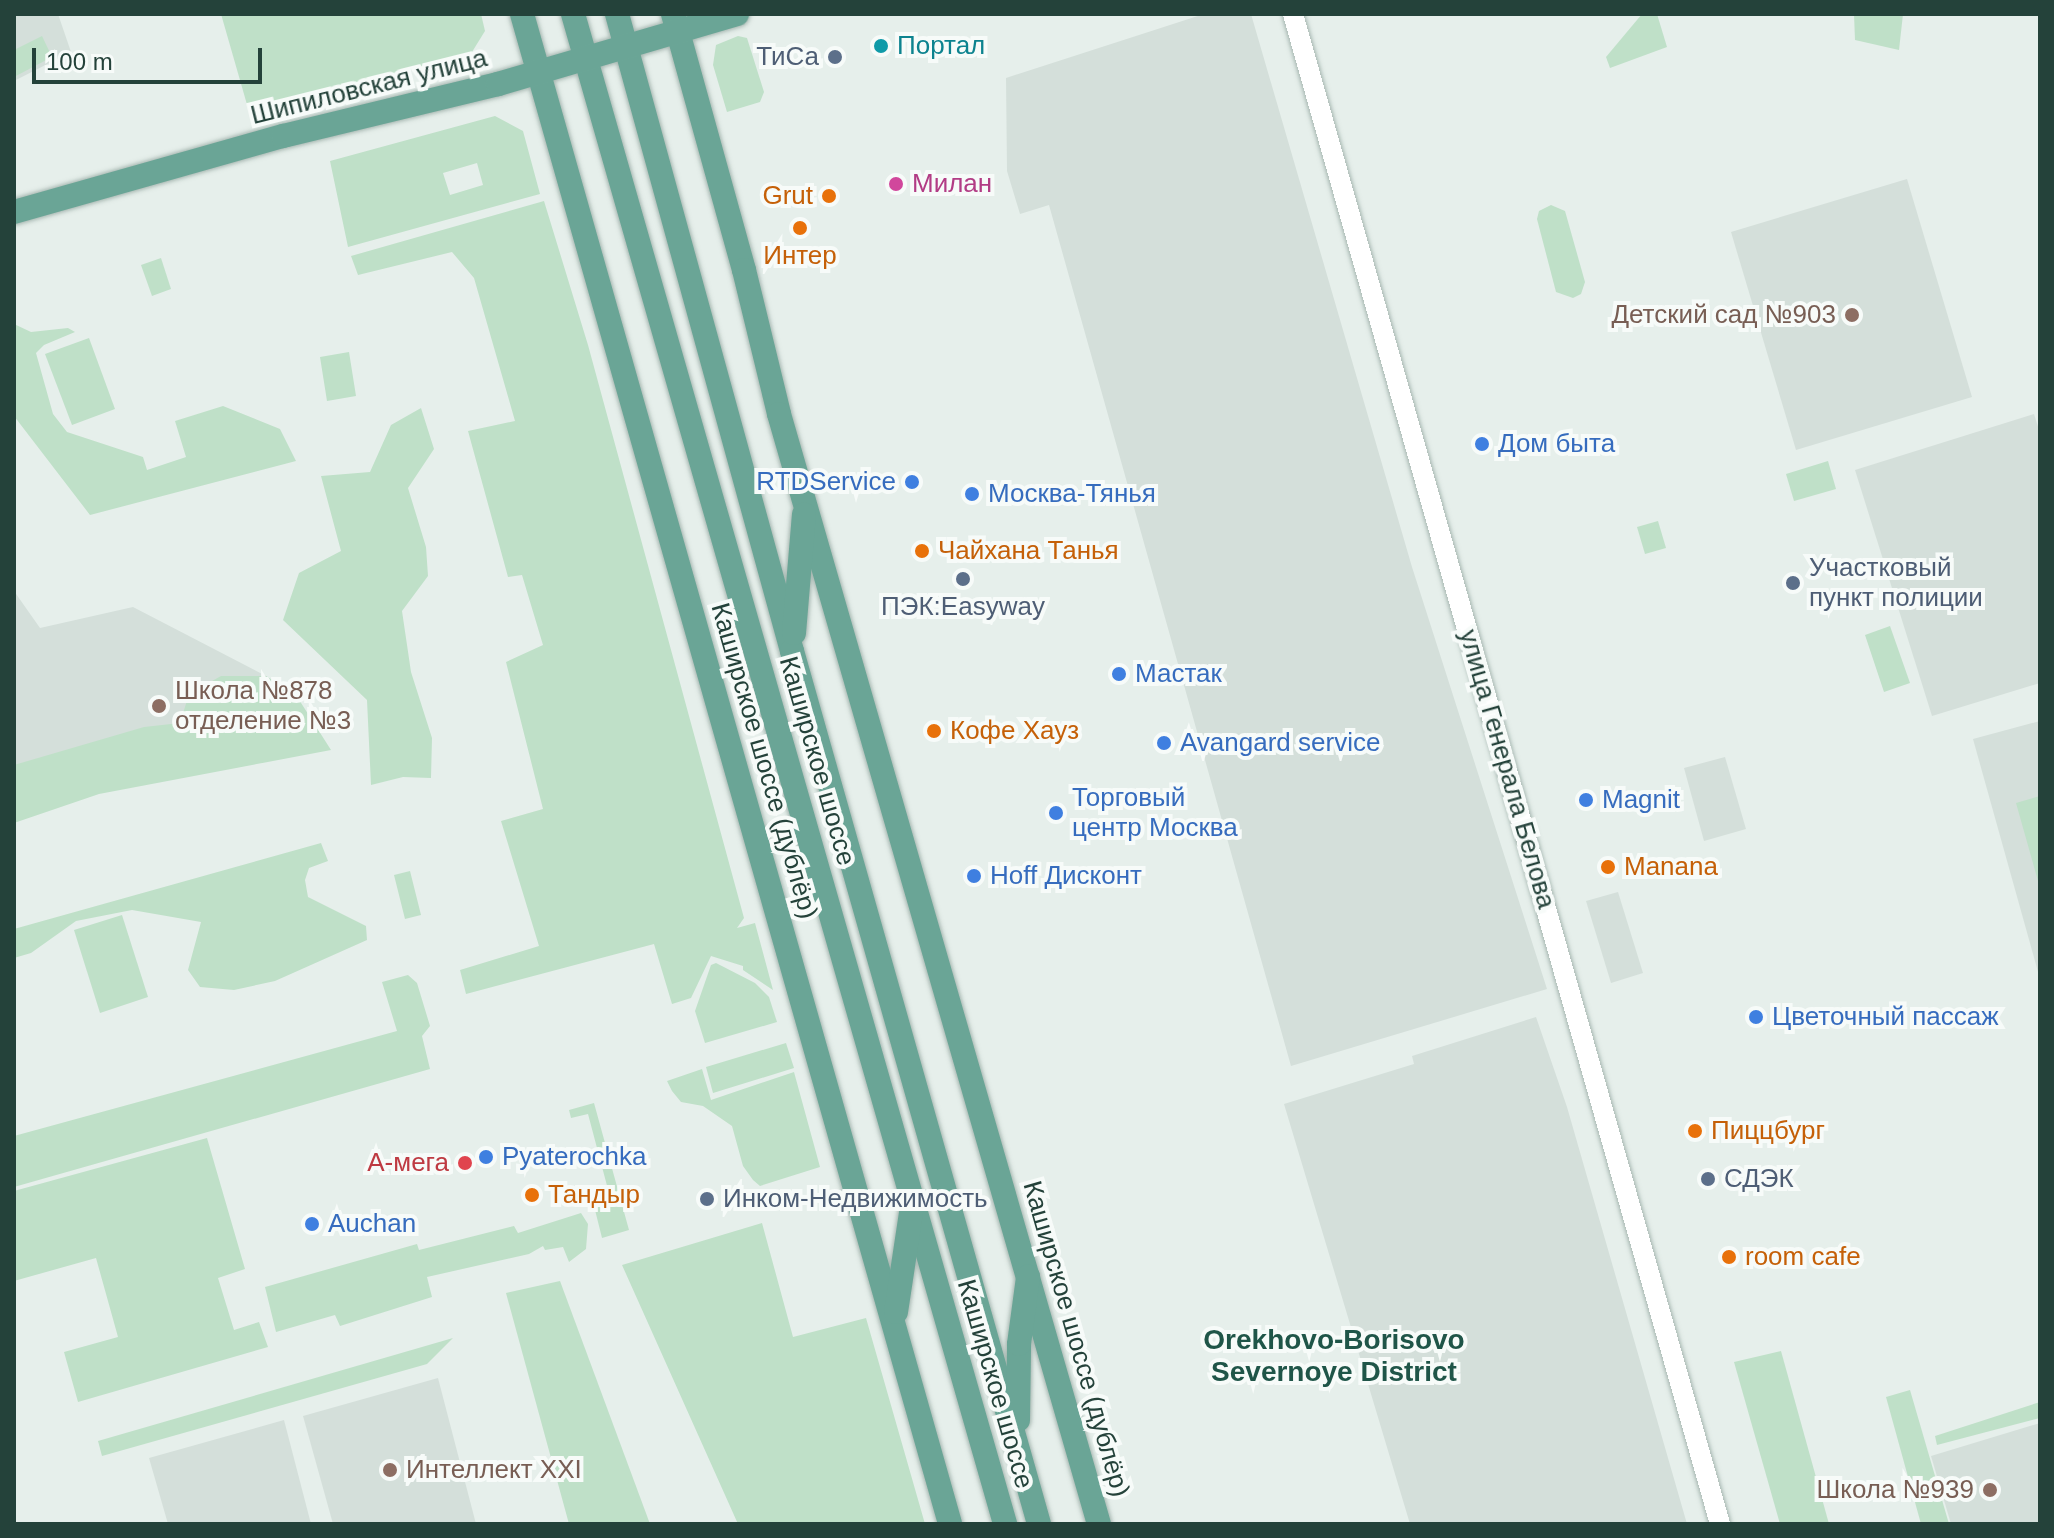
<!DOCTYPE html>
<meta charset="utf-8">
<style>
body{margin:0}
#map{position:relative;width:2054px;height:1538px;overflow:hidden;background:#e6efeb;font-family:Arial,sans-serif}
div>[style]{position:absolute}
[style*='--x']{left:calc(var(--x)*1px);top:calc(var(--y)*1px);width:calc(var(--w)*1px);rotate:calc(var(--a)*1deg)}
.built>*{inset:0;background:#d4dfda}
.green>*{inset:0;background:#bfe0c8}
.roads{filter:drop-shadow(0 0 2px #a8b8b2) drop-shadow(0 0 2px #a8b8b2)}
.minor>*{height:20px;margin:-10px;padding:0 10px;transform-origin:10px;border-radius:10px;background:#fff}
.major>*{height:24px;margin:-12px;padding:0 12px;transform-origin:12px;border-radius:12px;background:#6aa596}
.dots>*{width:22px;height:22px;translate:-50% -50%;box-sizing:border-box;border:4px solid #f7fbf9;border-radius:50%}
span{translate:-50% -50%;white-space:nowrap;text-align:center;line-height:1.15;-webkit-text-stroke:8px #f7fbf9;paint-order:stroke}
.culture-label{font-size:26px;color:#0d838f}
.left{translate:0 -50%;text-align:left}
.service-label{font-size:26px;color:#4e5e75}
.right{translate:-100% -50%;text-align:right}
.street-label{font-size:26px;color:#24423a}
.hotel-label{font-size:26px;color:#b23c85}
.food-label{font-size:26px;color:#c56008}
.education-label{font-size:26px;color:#785e54}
.shop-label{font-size:26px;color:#366cbe}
.health-label{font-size:26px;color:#be3a42}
.neighbourhood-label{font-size:28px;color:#1f5548;font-weight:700}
.frame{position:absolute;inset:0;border:16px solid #24423a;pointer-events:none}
.scale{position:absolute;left:32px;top:48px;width:230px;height:36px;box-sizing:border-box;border:4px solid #24423a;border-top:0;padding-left:10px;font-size:24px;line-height:28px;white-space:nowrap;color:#24423a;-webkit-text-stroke:6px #f7fbf9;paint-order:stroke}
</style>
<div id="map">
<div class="built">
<div style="clip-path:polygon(14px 14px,58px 14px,71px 52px,14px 81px)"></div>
<div style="clip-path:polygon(1204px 14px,1251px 14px,1412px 567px,1547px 989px,1291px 1066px,1049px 205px,1020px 214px,1007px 171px,1006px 78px)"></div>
<div style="clip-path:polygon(1907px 179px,1972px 397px,1796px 450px,1731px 232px)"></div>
<div style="clip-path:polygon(2034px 414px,2040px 433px,2040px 683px,1932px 716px,1855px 470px)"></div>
<div style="clip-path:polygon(14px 591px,40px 628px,133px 607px,266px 676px,296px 695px,14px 800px)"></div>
<div style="clip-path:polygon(2040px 721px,2040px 979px,1973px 739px)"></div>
<div style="clip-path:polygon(1725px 757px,1746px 829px,1704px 841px,1684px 768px)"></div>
<div style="clip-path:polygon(1618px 892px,1643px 973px,1611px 983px,1586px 901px)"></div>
<div style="clip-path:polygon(1536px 1017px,1567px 1107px,1687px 1524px,1410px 1524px,1284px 1104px,1414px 1064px,1412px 1056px)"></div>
<div style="clip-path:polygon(438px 1378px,476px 1524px,333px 1524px,303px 1416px)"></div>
<div style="clip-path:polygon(284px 1420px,311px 1524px,168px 1524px,149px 1458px)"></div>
<div style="clip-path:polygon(2040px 1423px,2040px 1524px,1951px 1524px,1931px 1456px)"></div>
</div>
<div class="green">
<div style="clip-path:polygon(221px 14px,481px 14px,485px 31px,472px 52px,250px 115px)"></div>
<div style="clip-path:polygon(1642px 14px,1657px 14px,1667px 47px,1610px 68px,1606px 57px)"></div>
<div style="clip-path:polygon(1854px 14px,1903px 14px,1899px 50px,1855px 40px)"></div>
<div style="clip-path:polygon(42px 36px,52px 57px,14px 77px,14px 50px)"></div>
<div style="clip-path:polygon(738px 36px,747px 38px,764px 92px,760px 102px,727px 112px,713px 65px,716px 45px)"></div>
<div style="clip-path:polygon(evenodd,495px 116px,523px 131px,540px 194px,348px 247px,330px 161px,495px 116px,477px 163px,483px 185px,450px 195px,443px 173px,477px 163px)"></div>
<div style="clip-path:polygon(544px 201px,588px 345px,744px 918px,737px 928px,755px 923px,773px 990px,743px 970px,743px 966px,711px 956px,691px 998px,672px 1004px,654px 944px,466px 994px,460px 970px,539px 946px,501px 821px,543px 809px,506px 662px,543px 645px,522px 575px,508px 577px,468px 431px,515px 421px,474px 278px,452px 252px,358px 275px,351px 256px)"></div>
<div style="clip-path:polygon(1551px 205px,1565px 211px,1585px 282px,1581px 294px,1573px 298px,1556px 292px,1537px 219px,1539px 211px)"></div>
<div style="clip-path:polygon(161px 258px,171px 289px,152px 296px,141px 265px)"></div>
<div style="clip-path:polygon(14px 324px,31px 332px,68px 328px,75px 332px,44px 345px,36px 353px,53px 414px,67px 432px,143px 457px,147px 470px,186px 457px,175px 421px,223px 406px,280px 429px,296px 461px,90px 515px,14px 416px)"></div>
<div style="clip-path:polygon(89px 338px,115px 409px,72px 425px,45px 354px)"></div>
<div style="clip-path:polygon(349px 352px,356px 396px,327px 401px,320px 357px)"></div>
<div style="clip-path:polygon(421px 408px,434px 449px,408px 488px,426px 547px,428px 576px,402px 611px,411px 672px,432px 738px,431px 778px,403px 777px,371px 785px,367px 700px,283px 620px,299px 573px,341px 551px,321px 476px,370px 472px,391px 425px)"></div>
<div style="clip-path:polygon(1828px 461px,1836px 489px,1794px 501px,1786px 474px)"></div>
<div style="clip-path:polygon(1658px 521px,1666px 548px,1645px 554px,1637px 527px)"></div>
<div style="clip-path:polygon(1890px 626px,1910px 683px,1884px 692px,1865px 635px)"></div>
<div style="clip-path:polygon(221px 676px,266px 676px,296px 695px,331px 750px,99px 794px,14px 823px,14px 765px,144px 727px,180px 723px,189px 694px)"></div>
<div style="clip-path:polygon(2040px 796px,2040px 888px,2016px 803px)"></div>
<div style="clip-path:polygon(321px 843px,328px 861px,309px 868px,305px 880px,308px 897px,366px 926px,367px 940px,275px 981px,234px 990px,200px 987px,188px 970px,201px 922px,132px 910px,76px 921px,31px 953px,14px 958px,14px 929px)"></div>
<div style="clip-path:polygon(410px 871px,421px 915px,405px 919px,394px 875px)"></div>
<div style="clip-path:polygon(122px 915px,148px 997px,100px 1013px,74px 930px)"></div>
<div style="clip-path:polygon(716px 963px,755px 983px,769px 997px,777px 1022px,705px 1043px,695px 1011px,711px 965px)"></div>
<div style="clip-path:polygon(408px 975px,417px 983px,430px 1026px,422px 1036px,430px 1069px,14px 1187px,14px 1136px,397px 1031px,382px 982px)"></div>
<div style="clip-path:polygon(786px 1043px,794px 1068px,713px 1093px,706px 1067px)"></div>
<div style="clip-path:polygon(702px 1069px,711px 1100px,794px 1072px,820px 1167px,760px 1186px,753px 1180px,743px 1166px,732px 1126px,703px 1106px,681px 1102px,672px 1091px,667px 1081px)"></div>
<div style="clip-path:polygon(594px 1103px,629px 1230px,602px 1238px,593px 1202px,610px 1197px,588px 1114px,571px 1118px,569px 1110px)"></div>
<div style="clip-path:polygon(207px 1138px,245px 1269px,218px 1278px,234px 1330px,259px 1322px,268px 1347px,78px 1402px,64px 1352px,118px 1337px,96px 1258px,14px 1281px,14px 1191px)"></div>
<div style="clip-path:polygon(581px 1213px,588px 1224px,586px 1249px,569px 1262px,563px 1247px,545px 1250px,543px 1246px,529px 1254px,427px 1277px,432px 1297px,340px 1326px,335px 1315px,276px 1332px,265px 1287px,417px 1244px,419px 1250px,514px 1226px,518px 1233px)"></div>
<div style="clip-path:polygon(762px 1223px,793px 1337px,866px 1318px,925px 1524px,738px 1524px,622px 1265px)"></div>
<div style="clip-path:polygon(560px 1281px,650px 1524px,569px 1524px,506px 1293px)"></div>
<div style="clip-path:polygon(453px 1338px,427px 1364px,102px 1456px,98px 1441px)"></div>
<div style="clip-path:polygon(1781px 1351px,1829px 1524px,1780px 1524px,1734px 1362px)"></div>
<div style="clip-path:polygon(1910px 1390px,1949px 1524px,1921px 1524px,1886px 1397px)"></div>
<div style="clip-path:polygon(2040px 1402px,2040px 1418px,1937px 1445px,1935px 1436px)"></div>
</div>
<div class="roads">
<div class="minor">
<div style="--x:1293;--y:14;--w:1569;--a:74.21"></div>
</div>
<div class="major">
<div style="--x:522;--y:14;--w:1569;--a:74.17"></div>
<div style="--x:573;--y:14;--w:1571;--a:74.03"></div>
<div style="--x:617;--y:14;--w:661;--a:74.64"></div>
<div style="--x:792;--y:651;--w:907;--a:74.2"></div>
<div style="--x:673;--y:14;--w:266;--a:74.5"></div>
<div style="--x:744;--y:270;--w:148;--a:76.3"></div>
<div style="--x:779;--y:414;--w:1155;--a:73.92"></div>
<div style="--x:14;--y:212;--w:280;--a:-15.8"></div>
<div style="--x:283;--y:136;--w:221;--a:-13.6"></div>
<div style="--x:498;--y:84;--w:249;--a:-16.3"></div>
<div style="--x:794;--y:633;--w:119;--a:-85.2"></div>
<div style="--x:896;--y:1312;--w:107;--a:-81.4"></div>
<div style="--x:1018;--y:1420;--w:76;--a:-89.2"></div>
<div style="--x:1019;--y:1344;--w:68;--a:-82.3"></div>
</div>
</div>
<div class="dots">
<div style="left:881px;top:46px;background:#0f9aa8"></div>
<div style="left:835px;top:57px;background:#5c6f8a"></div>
<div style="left:896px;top:184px;background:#d1479c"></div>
<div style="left:829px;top:196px;background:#e8710a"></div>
<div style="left:800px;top:228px;background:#e8710a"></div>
<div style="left:1852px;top:315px;background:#8d6e63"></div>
<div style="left:1482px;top:444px;background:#3f7fe0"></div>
<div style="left:912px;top:482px;background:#3f7fe0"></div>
<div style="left:972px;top:494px;background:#3f7fe0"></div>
<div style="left:922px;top:551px;background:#e8710a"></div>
<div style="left:963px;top:579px;background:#5c6f8a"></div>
<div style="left:1793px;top:583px;background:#5c6f8a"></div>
<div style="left:1119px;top:674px;background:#3f7fe0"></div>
<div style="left:159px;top:706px;background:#8d6e63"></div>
<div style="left:934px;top:731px;background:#e8710a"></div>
<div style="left:1164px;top:743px;background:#3f7fe0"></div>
<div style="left:1586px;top:800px;background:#3f7fe0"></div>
<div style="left:1056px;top:813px;background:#3f7fe0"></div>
<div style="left:1608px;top:867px;background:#e8710a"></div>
<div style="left:974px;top:876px;background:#3f7fe0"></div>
<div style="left:1756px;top:1017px;background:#3f7fe0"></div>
<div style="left:1695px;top:1131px;background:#e8710a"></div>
<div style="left:486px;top:1157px;background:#3f7fe0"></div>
<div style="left:465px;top:1163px;background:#e0444e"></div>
<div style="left:1708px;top:1179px;background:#5c6f8a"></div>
<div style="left:532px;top:1195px;background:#e8710a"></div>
<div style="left:707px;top:1199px;background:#5c6f8a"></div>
<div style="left:312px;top:1224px;background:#3f7fe0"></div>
<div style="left:1729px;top:1257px;background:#e8710a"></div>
<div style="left:390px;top:1470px;background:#8d6e63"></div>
<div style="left:1990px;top:1490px;background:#8d6e63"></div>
</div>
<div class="culture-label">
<span class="left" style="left:897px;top:46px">Портал</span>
</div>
<div class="service-label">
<span class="right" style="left:819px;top:57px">ТиСа</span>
<span class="left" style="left:1809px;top:583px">Участковый<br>пункт полиции</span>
<span style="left:963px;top:607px">ПЭК:Easyway</span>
<span class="left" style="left:1724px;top:1179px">СДЭК</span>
<span class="left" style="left:723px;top:1199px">Инком-Недвижимость</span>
</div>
<div class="street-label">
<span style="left:369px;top:87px;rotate:-14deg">Шипиловская улица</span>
<span style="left:764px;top:761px;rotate:74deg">Каширское шоссе (дублёр)</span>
<span style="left:817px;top:761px;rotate:74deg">Каширское шоссе</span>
<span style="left:1507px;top:769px;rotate:74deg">улица Генерала Белова</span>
<span style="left:1076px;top:1339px;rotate:74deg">Каширское шоссе (дублёр)</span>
<span style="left:995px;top:1384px;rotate:74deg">Каширское шоссе</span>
</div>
<div class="hotel-label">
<span class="left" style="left:912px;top:184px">Милан</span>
</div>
<div class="food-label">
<span class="right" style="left:813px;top:196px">Grut</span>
<span style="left:800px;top:256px">Интер</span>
<span class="left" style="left:938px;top:551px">Чайхана Танья</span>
<span class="left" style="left:950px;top:731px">Кофе Хауз</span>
<span class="left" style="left:1624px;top:867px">Manana</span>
<span class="left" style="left:1711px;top:1131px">Пиццбург</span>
<span class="left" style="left:548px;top:1195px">Тандыр</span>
<span class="left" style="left:1745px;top:1257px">room cafe</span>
</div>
<div class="education-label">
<span class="right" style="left:1836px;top:315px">Детский сад №903</span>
<span class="left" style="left:175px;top:706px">Школа №878<br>отделение №3</span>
<span class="left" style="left:406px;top:1470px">Интеллект XXI</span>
<span class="right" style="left:1974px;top:1490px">Школа №939</span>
</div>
<div class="shop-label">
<span class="left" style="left:1498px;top:444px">Дом быта</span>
<span class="right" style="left:896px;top:482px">RTDService</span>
<span class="left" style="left:988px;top:494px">Москва-Тянья</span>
<span class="left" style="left:1135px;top:674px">Мастак</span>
<span class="left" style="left:1180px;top:743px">Avangard service</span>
<span class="left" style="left:1072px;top:813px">Торговый<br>центр Москва</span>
<span class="left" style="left:1602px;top:800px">Magnit</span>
<span class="left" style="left:990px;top:876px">Hoff Дисконт</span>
<span class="left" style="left:1772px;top:1017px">Цветочный пассаж</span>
<span class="left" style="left:502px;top:1157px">Pyaterochka</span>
<span class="left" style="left:328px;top:1224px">Auchan</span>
</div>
<div class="health-label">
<span class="right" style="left:449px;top:1163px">А-мега</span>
</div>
<div class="neighbourhood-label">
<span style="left:1334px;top:1356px">Orekhovo-Borisovo<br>Severnoye District</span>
</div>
<div class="frame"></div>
<div class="scale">100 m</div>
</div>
